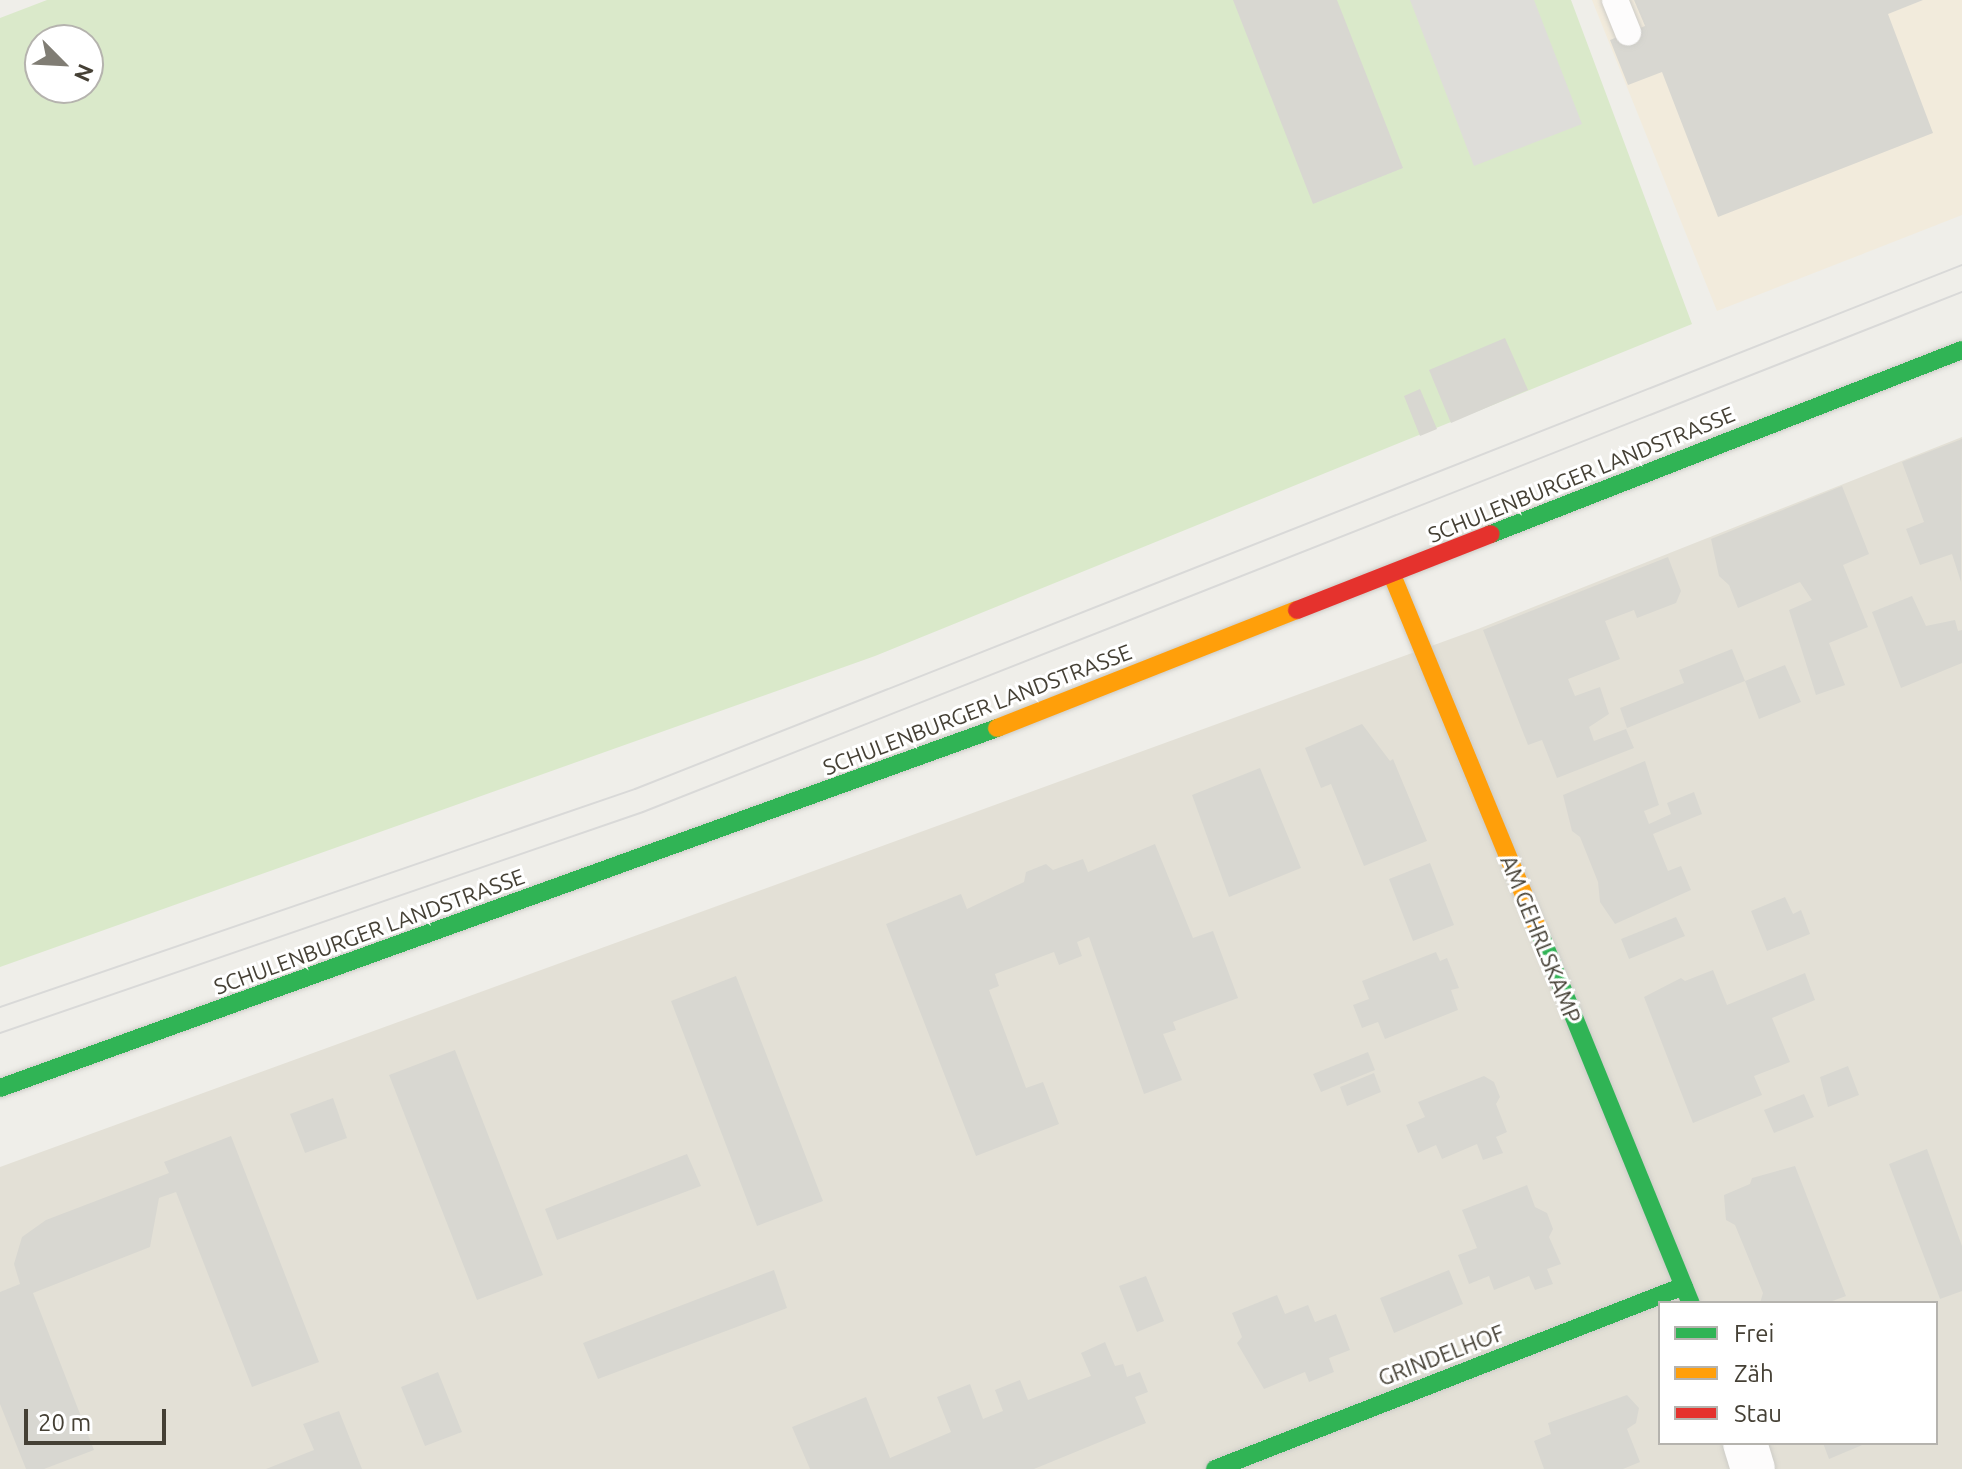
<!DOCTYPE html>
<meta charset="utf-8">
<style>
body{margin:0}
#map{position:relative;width:1962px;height:1469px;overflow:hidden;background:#efeee9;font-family:Ubuntu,sans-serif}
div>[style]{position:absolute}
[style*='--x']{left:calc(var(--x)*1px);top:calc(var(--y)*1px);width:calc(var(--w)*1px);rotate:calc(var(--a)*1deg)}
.residential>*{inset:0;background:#e3e0d6}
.commercial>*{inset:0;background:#f2ebdc}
.green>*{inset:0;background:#dae9ca}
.parking>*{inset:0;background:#deddd9}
.building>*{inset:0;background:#d8d7d1}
.roads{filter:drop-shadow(0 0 2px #cdccc7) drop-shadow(0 0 2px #cdccc7)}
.lane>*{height:26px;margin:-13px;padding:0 13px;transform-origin:13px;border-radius:13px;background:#fdfcfc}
.street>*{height:44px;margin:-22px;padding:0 22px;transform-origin:22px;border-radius:22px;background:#fdfcfc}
.fast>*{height:18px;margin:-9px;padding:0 9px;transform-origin:9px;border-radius:9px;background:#30b455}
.slow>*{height:18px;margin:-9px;padding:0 9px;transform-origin:9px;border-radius:9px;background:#ff9f0a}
.jam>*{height:18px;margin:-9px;padding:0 9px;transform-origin:9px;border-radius:9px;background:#e5322d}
.tram>*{height:2px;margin:-1px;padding:0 1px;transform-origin:1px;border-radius:1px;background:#d9d9d8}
span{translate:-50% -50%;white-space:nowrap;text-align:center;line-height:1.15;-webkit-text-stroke:6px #fff;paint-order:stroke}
.street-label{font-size:22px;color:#454035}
.legend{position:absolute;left:1658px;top:1301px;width:280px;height:144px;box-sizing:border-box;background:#fff;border:2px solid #b5b3ae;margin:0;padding:10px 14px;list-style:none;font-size:24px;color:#454035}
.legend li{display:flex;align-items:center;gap:16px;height:40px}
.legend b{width:40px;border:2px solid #b5b3ae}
.north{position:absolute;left:24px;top:24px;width:80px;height:80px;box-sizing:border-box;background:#fff;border:2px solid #b5b3ae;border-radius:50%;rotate:114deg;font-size:22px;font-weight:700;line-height:32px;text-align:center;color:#454035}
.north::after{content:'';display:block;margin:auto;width:28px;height:36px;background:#807d74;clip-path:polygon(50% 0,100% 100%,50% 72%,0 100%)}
.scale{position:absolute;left:24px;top:1409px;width:142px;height:36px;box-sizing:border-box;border:4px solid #454035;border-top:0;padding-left:10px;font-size:24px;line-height:28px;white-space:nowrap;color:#454035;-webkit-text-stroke:6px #fff;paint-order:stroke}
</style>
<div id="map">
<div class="residential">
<div style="clip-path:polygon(evenodd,1962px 437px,1962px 1469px,0 1469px,0 1167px,1478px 629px,1962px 437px,1660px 1303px,1936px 1303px,1936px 1443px,1660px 1443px,1660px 1303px)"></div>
</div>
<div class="commercial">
<div style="clip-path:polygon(1592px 0,1962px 0,1962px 215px,1717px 311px)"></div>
</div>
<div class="green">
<div style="clip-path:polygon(evenodd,47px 0,1571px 0,1692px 324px,875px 656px,0 967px,0 18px,47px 0,40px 40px,88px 40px,88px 88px,40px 88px,40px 40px)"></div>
</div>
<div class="parking">
<div style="clip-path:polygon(1410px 0,1534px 0,1582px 124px,1474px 166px)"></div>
</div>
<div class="building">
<div style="clip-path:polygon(1233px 0,1337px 0,1403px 168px,1313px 204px)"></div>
<div style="clip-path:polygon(1634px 0,1923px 0,1888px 14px,1933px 133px,1718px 217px,1662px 72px,1628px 85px,1610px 40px,1645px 26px)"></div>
<div style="clip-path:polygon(1505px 338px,1528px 390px,1451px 423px,1429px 370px)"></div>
<div style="clip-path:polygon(1420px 389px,1437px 429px,1420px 436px,1404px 396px)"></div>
<div style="clip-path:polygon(1962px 439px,1961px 509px,1961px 582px,1952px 554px,1920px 565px,1906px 529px,1924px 522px,1902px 462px)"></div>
<div style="clip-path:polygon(1842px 486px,1869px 554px,1843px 565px,1868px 627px,1829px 643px,1845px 685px,1816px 695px,1789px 610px,1812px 600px,1800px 582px,1738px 608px,1729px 585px,1719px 576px,1711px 539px)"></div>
<div style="clip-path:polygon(1668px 557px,1681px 591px,1676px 603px,1637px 618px,1634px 610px,1605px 621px,1620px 659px,1568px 679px,1575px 696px,1600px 687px,1609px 714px,1589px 727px,1594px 741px,1626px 729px,1634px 748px,1557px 778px,1542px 740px,1528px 745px,1483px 630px)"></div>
<div style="clip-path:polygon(1912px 596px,1926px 626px,1955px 620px,1958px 631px,1962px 630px,1962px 663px,1901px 688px,1872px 612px)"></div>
<div style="clip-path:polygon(1732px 649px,1745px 681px,1785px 665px,1801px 702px,1759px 719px,1745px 681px,1627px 728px,1620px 708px,1684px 683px,1679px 670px)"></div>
<div style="clip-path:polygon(1362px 724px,1390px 761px,1393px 759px,1427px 841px,1364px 866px,1331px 784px,1321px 788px,1305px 748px)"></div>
<div style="clip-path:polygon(1645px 761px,1659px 805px,1644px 811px,1649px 824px,1671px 814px,1667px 803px,1694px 792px,1702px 814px,1653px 834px,1668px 871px,1681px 866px,1691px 890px,1615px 924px,1600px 902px,1598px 882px,1580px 837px,1572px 831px,1563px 795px)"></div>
<div style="clip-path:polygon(1260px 768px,1301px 868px,1229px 897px,1192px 795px)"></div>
<div style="clip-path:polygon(1155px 844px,1193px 938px,1213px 931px,1238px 998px,1173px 1022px,1176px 1030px,1163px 1034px,1182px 1080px,1144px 1094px,1089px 937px,1077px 942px,1082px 956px,1059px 965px,1054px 952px,995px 974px,999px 986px,989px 990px,1026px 1088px,1043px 1082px,1059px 1124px,976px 1156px,886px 924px,961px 894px,967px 909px,1024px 882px,1026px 872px,1046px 864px,1053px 870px,1083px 859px,1088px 872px)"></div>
<div style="clip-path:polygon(1430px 863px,1454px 925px,1413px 941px,1389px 879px)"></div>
<div style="clip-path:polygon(1785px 897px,1793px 914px,1801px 910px,1810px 934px,1767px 951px,1751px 911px)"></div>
<div style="clip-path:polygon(1676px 917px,1685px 936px,1629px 959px,1621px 939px)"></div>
<div style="clip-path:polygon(1436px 952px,1440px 961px,1447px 958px,1459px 988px,1451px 990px,1458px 1010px,1385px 1039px,1378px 1022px,1362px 1028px,1353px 1005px,1369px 999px,1362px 981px)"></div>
<div style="clip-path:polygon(1713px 970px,1727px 1005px,1805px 973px,1815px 1000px,1772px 1018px,1790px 1062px,1754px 1076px,1762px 1095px,1693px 1123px,1644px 997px,1681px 978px,1685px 981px)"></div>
<div style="clip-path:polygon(736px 976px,823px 1201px,757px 1226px,671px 1001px)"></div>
<div style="clip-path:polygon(455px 1050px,543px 1275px,477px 1300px,389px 1075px)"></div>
<div style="clip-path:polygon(1368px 1052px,1375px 1070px,1321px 1092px,1313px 1074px)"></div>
<div style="clip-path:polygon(1848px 1066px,1859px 1095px,1828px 1107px,1820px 1077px)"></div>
<div style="clip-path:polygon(1374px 1073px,1381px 1092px,1347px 1106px,1340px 1087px)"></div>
<div style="clip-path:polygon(1484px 1076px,1494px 1082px,1500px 1097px,1496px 1104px,1507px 1132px,1496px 1137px,1503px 1153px,1483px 1160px,1477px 1144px,1442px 1159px,1436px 1145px,1418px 1153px,1406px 1125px,1425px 1117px,1418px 1102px)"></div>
<div style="clip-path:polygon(1804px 1094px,1814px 1117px,1774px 1133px,1764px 1110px)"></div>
<div style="clip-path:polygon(333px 1098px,347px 1138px,305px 1153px,290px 1114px)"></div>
<div style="clip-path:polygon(231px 1136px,319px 1362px,252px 1387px,176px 1192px,159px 1198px,150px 1247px,33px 1293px,94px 1450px,44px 1469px,26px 1469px,0 1404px,0 1292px,20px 1284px,14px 1264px,22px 1237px,46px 1220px,169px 1173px,164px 1162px)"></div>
<div style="clip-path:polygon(1927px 1149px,1962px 1246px,1962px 1291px,1940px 1299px,1889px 1164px)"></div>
<div style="clip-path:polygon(687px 1154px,701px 1186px,557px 1240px,545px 1209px)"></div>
<div style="clip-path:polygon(1795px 1166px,1846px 1296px,1827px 1303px,1760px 1303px,1763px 1293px,1735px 1225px,1726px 1220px,1724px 1195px,1750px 1184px,1752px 1178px)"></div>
<div style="clip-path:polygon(1527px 1185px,1535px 1207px,1547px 1213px,1553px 1229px,1549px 1237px,1561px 1264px,1547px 1269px,1553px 1284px,1535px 1290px,1529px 1276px,1494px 1290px,1489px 1276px,1469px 1284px,1458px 1255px,1477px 1248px,1462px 1210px)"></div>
<div style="clip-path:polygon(774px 1270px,787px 1308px,598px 1379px,583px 1343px)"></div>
<div style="clip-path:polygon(1449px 1270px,1463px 1304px,1394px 1333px,1380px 1298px)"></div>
<div style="clip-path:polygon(1146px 1276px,1164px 1321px,1137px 1332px,1119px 1286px)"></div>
<div style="clip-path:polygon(1277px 1295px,1285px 1314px,1308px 1305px,1315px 1322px,1336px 1314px,1350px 1350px,1329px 1358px,1334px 1372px,1309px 1382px,1305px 1372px,1264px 1389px,1237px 1343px,1242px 1337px,1232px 1313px)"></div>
<div style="clip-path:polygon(1105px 1342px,1115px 1366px,1123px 1364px,1127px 1377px,1140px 1372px,1148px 1392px,1135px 1397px,1146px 1423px,1034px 1469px,810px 1469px,792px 1427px,866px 1397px,890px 1458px,951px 1432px,937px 1397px,970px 1384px,983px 1419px,1003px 1411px,995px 1390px,1020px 1380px,1028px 1400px,1091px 1376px,1081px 1353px)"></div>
<div style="clip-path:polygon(438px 1372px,462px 1432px,425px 1446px,401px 1387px)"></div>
<div style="clip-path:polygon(1627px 1395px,1639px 1408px,1636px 1423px,1627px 1429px,1640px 1462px,1623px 1469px,1544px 1469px,1534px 1441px,1551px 1434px,1548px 1423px)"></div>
<div style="clip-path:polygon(339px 1411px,362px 1469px,266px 1469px,314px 1450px,303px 1424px)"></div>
<div style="clip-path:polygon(1823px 1443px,1867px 1443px,1829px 1459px)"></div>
</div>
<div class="roads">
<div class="lane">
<div style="--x:1615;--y:0;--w:35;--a:68"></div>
</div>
<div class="street">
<div style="--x:1745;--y:1443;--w:27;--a:73"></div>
</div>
<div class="fast">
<div style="--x:1491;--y:534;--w:506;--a:-21.34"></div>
<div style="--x:1538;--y:929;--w:404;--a:67.8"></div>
<div style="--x:0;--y:1088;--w:1060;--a:-19.85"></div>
<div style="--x:1215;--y:1469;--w:503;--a:-21.32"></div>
</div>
<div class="slow">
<div style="--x:1392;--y:575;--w:383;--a:67.6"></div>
<div style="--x:997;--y:728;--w:322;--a:-21.5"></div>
</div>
<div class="jam">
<div style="--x:1297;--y:610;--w:208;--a:-21.4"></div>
</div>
</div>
<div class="tram">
<div style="--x:0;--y:1007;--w:671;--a:-18.95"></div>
<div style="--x:635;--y:789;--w:1427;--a:-21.55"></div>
<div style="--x:0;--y:1033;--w:680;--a:-18.97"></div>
<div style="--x:643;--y:812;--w:1418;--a:-21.52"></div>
</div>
<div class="street-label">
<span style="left:1581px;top:474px;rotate:-22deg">SCHULENBURGER LANDSTRASSE</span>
<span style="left:977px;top:709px;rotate:-21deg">SCHULENBURGER LANDSTRASSE</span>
<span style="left:369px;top:931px;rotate:-20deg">SCHULENBURGER LANDSTRASSE</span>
<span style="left:1541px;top:939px;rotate:68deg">AM GEHRLSKAMP</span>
<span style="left:1441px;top:1355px;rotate:-21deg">GRINDELHOF</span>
</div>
<ul class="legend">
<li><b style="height:10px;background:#30b455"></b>Frei</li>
<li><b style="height:10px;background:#ff9f0a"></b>Zäh</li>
<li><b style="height:10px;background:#e5322d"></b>Stau</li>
</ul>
<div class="north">N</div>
<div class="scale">20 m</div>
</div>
